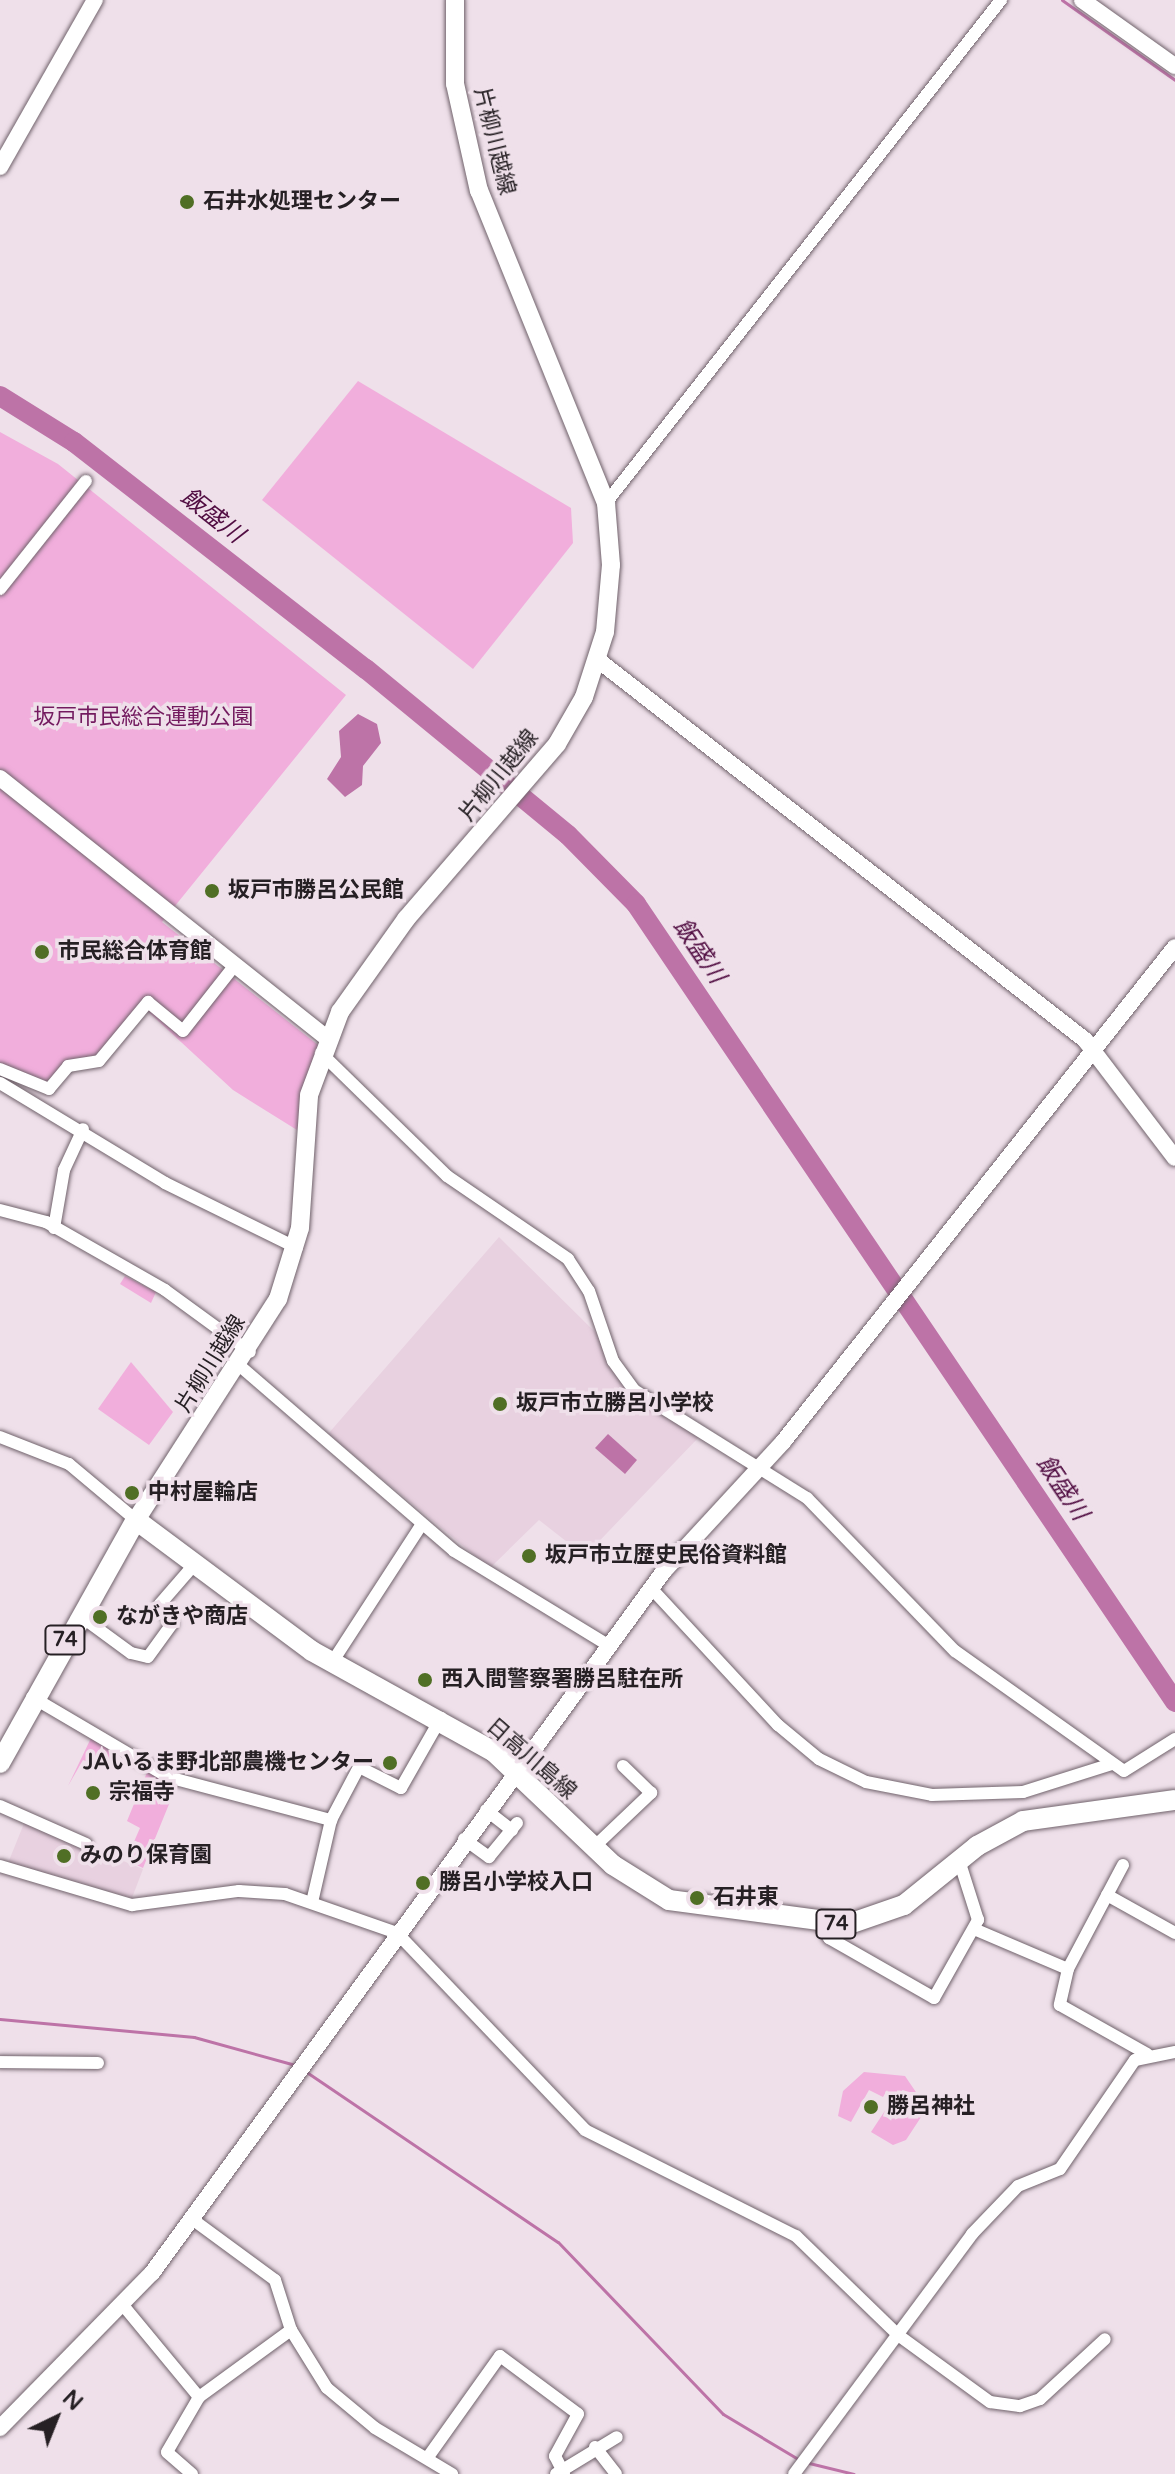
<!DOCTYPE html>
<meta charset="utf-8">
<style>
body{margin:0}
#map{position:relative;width:1175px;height:2474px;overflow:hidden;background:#efe0ea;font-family:"Varela Round","Noto Sans JP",sans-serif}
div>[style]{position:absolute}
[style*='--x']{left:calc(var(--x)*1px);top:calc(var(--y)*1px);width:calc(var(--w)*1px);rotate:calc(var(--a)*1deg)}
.built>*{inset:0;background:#e8d1e0}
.green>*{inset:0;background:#f1aedc}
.water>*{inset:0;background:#bd73a7}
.stream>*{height:3px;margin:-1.5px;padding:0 1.5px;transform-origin:1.5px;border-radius:1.5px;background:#bd73a7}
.river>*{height:20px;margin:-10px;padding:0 10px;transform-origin:10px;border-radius:10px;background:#bd73a7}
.roads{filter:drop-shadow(0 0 2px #70626b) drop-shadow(0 0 2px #70626b)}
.minor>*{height:12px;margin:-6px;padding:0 6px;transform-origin:6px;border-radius:6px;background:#fff}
.tertiary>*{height:16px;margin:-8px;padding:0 8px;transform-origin:8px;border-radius:8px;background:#fff}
.secondary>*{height:18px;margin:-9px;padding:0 9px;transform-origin:9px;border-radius:9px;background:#fff}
.primary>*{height:20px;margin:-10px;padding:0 10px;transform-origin:10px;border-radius:10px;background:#fff}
.dots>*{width:22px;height:22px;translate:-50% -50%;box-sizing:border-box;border:4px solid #efe0ea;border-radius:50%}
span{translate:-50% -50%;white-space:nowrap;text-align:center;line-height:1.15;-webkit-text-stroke:7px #efe0ea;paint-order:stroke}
.shield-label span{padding:2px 6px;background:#efe0ea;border:2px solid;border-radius:6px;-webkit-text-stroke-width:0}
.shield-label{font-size:20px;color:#262024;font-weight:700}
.street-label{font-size:22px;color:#262024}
.poi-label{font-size:22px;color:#262024;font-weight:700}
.left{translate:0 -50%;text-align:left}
.right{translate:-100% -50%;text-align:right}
.park-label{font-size:22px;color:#731a5f}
.water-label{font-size:24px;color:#510d42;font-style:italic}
.north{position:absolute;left:16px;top:2378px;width:80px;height:80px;-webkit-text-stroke:6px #efe0ea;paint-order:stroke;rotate:43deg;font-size:22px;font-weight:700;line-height:32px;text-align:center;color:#262024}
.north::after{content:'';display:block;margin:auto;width:28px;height:36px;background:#262024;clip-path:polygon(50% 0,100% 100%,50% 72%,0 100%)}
</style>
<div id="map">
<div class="built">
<div style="clip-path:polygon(499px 1237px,597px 1334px,626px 1388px,699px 1437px,585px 1556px,539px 1520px,490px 1568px,328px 1434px)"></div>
<div style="clip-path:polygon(25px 1821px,143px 1869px,132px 1898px,8px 1863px)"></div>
</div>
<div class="green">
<div style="clip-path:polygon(358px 381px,571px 508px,573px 543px,473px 669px,262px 500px)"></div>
<div style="clip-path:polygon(0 432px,58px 464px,346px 695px,162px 922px,318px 1045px,297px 1130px,233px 1090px,142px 1006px,98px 1059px,67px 1063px,48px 1087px,0 1066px)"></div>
<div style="clip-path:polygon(125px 1276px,156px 1292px,151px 1303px,120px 1284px)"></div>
<div style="clip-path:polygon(131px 1362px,173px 1412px,149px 1445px,98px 1409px)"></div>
<div style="clip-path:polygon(91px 1738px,119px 1754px,111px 1770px,83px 1760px,68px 1786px)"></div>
<div style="clip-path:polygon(148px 1770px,176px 1787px,143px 1868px,126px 1860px,140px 1828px,127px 1821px)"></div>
<div style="clip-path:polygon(864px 2072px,905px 2076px,922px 2101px,925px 2111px,906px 2140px,893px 2145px,871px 2132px,892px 2100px,887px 2090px,883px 2097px,869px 2090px,851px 2122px,838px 2116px,843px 2091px)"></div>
</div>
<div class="water">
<div style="clip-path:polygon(358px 714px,377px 724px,381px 743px,363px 766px,362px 785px,345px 797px,327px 779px,341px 757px,339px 731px)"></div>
<div style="clip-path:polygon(608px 1434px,637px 1460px,625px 1474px,595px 1448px)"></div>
</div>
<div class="stream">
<div style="--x:1062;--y:0;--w:138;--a:35.3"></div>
<div style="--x:0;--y:2019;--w:195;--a:5.3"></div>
<div style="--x:194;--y:2037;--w:105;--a:15.5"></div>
<div style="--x:305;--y:2071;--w:305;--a:34.1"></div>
<div style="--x:558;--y:2242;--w:238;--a:46.2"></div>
<div style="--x:723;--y:2414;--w:87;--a:31"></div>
<div style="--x:809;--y:2463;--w:46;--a:13.7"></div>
</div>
<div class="river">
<div style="--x:0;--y:396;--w:87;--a:31.9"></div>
<div style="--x:74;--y:442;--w:370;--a:37.9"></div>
<div style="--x:366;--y:669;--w:261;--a:39.4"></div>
<div style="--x:568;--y:835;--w:97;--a:45.4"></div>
<div style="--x:636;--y:904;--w:963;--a:55.96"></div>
</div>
<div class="roads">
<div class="minor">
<div style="--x:606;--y:503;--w:640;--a:-51.86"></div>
<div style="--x:0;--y:589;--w:138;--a:-51.5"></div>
<div style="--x:321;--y:1053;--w:176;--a:44.3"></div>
<div style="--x:447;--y:1176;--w:147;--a:34.4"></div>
<div style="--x:568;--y:1259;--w:38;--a:57"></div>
<div style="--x:589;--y:1291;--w:74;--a:71.1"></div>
<div style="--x:613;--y:1361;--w:36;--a:54"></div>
<div style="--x:634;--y:1390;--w:204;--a:32"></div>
<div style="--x:807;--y:1498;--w:213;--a:46"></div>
<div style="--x:955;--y:1651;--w:207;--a:35.4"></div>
<div style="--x:1124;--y:1771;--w:60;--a:-32.1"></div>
<div style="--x:0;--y:1069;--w:53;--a:22.2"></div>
<div style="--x:49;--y:1089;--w:30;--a:-50"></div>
<div style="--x:68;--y:1066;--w:31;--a:-9"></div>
<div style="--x:99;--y:1061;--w:77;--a:-50.3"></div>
<div style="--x:148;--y:1002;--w:45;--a:39.6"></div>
<div style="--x:183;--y:1031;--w:84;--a:-51.8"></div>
<div style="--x:0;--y:1083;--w:193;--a:31.2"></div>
<div style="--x:165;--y:1183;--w:147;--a:26.2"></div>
<div style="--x:0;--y:1210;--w:48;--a:14.6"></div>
<div style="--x:46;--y:1222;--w:137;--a:29.7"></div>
<div style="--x:165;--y:1290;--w:105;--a:36.1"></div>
<div style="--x:54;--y:1228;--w:59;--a:-80.2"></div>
<div style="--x:64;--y:1170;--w:45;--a:-65.1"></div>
<div style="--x:241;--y:1367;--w:281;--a:40.8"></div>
<div style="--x:454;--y:1551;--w:180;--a:31.4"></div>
<div style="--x:0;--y:1437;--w:74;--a:21.4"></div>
<div style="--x:69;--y:1464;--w:87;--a:39.9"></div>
<div style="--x:651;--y:1588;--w:187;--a:47.2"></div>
<div style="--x:778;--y:1725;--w:53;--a:39.7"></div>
<div style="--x:819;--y:1759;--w:52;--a:26.1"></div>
<div style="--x:866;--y:1782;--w:67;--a:11.1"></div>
<div style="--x:932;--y:1795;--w:91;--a:-1.9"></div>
<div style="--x:1023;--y:1792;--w:93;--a:-17.5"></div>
<div style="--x:79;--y:1615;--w:64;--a:36.2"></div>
<div style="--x:131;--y:1653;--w:17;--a:13"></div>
<div style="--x:148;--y:1657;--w:41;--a:-54"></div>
<div style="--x:172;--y:1624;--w:23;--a:-121"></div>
<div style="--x:160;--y:1604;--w:49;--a:-49.1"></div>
<div style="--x:333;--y:1661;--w:163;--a:-57"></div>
<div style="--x:32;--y:1697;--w:158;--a:30.5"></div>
<div style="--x:168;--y:1777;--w:169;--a:14.8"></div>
<div style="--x:331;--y:1820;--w:84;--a:103"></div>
<div style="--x:0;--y:1806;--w:94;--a:23.8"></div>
<div style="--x:486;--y:1810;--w:33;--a:38"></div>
<div style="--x:331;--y:1820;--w:60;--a:-62.2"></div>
<div style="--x:359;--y:1767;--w:47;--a:26.6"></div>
<div style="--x:401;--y:1788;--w:81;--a:-60.3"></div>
<div style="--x:464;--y:1839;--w:31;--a:36"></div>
<div style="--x:489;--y:1857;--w:44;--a:-50.5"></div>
<div style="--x:594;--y:1847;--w:79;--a:-43.5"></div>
<div style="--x:651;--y:1793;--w:39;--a:-136"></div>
<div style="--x:1123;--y:1865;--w:118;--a:117.9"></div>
<div style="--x:1068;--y:1969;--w:37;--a:103"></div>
<div style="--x:1060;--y:2005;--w:100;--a:29.4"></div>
<div style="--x:0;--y:1866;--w:138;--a:16.5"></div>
<div style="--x:132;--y:1905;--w:108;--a:-7.5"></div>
<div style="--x:239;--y:1891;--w:46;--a:3.7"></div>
<div style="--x:285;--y:1894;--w:119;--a:19.2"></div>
<div style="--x:397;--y:1933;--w:272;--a:46.3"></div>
<div style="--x:585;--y:2130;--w:236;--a:26.7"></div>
<div style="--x:796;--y:2236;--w:142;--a:44.1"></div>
<div style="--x:898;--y:2335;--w:114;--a:36.1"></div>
<div style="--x:990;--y:2402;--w:30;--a:8"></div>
<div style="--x:1020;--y:2406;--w:21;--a:-19"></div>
<div style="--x:1040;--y:2399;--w:88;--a:-42.7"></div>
<div style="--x:1107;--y:1895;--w:78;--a:29.2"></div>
<div style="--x:820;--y:1924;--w:17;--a:57"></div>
<div style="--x:829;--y:1938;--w:121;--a:29.7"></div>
<div style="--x:934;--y:1998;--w:90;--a:-60.6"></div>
<div style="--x:978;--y:1920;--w:63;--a:-107.6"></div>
<div style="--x:974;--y:1929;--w:102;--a:23.1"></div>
<div style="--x:0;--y:2062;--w:98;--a:0.6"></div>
<div style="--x:192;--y:2219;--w:103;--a:36.3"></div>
<div style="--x:275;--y:2280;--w:52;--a:72.3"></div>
<div style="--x:291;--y:2330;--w:68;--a:58.2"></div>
<div style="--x:327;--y:2388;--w:62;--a:39.8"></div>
<div style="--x:375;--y:2428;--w:90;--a:30.9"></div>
<div style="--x:122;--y:2304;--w:121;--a:50.4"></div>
<div style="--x:595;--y:2447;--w:34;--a:52"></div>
<div style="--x:428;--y:2457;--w:124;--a:-54.5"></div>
<div style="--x:500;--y:2356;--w:97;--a:36.6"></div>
<div style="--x:578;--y:2414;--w:48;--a:118.7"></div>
<div style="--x:555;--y:2456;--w:20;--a:63"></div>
<div style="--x:192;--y:2474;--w:33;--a:-139"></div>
<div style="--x:167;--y:2452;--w:64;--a:-59.8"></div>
<div style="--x:199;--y:2397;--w:114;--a:-36.1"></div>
<div style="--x:556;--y:2474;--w:71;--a:-31.2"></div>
<div style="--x:794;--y:2474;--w:299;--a:-53.4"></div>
<div style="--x:972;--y:2234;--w:66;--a:-46.2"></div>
<div style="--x:1018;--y:2186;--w:45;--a:-22"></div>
<div style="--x:1060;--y:2169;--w:132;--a:-55.5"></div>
<div style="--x:1135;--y:2060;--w:41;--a:-11.3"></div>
</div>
<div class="tertiary">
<div style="--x:1082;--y:0;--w:114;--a:35.4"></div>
<div style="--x:0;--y:167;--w:192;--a:-60.4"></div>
<div style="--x:598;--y:660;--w:618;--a:37.96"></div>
<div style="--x:1085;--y:1040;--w:148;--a:52.7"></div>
<div style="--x:0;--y:778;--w:418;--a:38.5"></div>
<div style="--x:0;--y:2428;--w:217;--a:-45.6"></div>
<div style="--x:152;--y:2273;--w:869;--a:-53.9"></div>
<div style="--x:664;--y:1571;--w:176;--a:-47.3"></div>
<div style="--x:783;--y:1442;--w:631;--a:-51.62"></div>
</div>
<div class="secondary">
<div style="--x:136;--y:1520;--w:263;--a:-57.3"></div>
<div style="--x:278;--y:1299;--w:74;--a:-72.8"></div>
<div style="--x:300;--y:1228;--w:133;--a:-86.1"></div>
<div style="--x:309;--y:1095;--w:89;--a:-69.5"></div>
<div style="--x:340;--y:1012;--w:114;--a:-54.6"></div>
<div style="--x:406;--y:919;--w:231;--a:-49.2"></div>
<div style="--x:557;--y:744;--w:54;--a:-60.1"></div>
<div style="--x:584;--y:697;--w:68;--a:-72.1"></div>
<div style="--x:605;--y:632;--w:67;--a:-84.9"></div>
<div style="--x:611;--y:565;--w:62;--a:-94.6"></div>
<div style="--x:606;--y:503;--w:337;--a:-112.1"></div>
<div style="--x:479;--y:191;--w:110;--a:-102.6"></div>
<div style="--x:455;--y:84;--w:84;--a:-90"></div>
</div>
<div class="primary">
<div style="--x:0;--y:1763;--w:278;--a:-60.8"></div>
<div style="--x:136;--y:1520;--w:219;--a:36.7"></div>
<div style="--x:312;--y:1651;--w:208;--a:29"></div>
<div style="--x:494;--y:1752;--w:164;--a:43.5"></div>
<div style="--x:613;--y:1865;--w:66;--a:32"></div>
<div style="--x:669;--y:1900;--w:182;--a:7.6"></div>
<div style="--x:849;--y:1924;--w:58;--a:-19.1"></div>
<div style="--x:904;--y:1905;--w:94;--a:-38.9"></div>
<div style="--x:977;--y:1846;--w:52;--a:-28.5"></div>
<div style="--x:1023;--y:1821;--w:153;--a:-7.9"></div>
</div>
</div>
<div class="dots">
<div style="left:187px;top:202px;background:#506f25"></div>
<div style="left:212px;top:891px;background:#506f25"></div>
<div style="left:42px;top:952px;background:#506f25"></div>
<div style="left:500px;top:1404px;background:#506f25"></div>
<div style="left:132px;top:1493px;background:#506f25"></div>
<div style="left:529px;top:1556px;background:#506f25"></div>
<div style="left:100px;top:1617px;background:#506f25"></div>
<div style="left:425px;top:1680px;background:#506f25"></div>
<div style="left:390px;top:1763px;background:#506f25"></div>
<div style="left:93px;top:1793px;background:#506f25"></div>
<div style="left:64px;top:1856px;background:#506f25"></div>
<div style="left:423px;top:1883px;background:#506f25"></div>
<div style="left:697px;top:1898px;background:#506f25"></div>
<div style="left:871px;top:2107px;background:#506f25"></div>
</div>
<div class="shield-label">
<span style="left:65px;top:1640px">74</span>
<span style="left:836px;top:1924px">74</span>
</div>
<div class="street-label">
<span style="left:494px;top:141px;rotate:76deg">片柳川越線</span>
<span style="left:499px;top:776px;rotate:-51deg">片柳川越線</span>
<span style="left:211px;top:1364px;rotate:-58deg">片柳川越線</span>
<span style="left:531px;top:1759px;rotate:41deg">日高川島線</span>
</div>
<div class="poi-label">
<span class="left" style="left:203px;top:202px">石井水処理センター</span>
<span class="left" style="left:228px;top:891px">坂戸市勝呂公民館</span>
<span class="left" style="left:58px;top:952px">市民総合体育館</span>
<span class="left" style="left:516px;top:1404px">坂戸市立勝呂小学校</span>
<span class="left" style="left:148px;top:1493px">中村屋輪店</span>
<span class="left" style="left:545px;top:1556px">坂戸市立歴史民俗資料館</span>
<span class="left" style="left:116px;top:1617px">ながきや商店</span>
<span class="left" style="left:441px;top:1680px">西入間警察署勝呂駐在所</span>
<span class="right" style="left:374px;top:1763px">JAいるま野北部農機センター</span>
<span class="left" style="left:109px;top:1793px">宗福寺</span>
<span class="left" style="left:80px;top:1856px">みのり保育園</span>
<span class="left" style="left:439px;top:1883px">勝呂小学校入口</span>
<span class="left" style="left:713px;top:1898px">石井東</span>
<span class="left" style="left:887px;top:2107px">勝呂神社</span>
</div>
<div class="park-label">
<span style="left:143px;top:718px">坂戸市民総合運動公園</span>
</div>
<div class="water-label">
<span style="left:212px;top:516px;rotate:38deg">飯盛川</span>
<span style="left:699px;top:951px;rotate:56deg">飯盛川</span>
<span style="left:1062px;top:1488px;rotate:56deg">飯盛川</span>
</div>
<div class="north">N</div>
</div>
